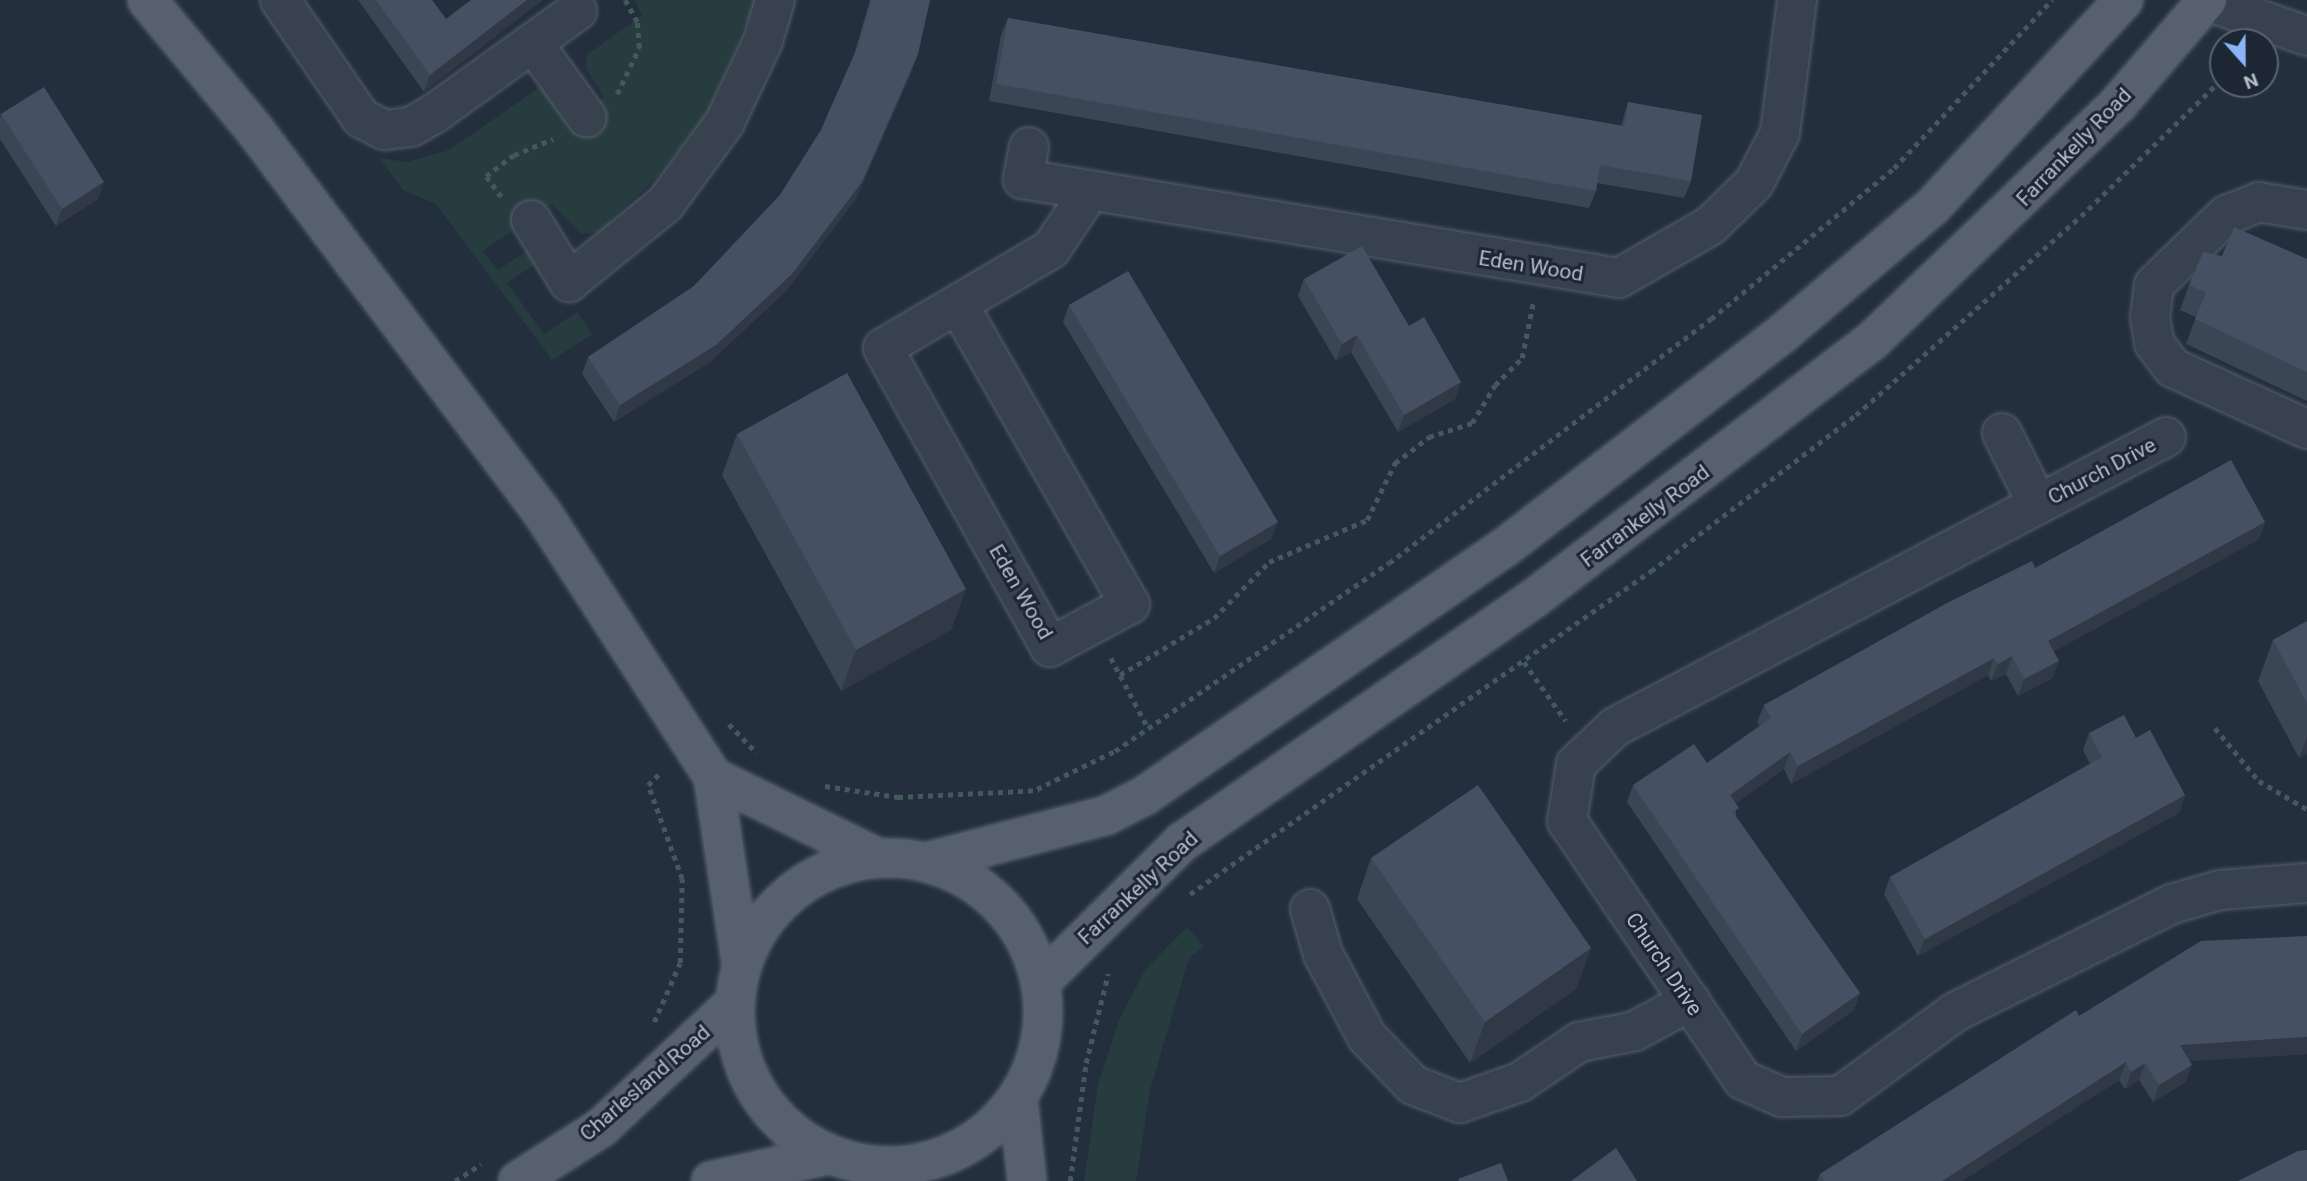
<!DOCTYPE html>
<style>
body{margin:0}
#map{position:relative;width:2307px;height:1181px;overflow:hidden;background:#242f3e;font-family:Roboto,sans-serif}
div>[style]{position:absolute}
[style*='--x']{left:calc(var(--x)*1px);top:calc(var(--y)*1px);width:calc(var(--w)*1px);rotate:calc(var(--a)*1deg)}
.green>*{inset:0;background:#263c3f}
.path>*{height:4.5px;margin-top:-2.25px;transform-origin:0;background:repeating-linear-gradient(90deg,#44595c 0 5px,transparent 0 10px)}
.roads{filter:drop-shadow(0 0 2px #565f6c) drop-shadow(0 0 2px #565f6c)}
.minor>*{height:38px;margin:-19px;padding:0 19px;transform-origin:19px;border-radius:19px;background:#38414e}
.major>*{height:38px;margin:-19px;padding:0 19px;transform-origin:19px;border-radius:19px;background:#56606e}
.major>.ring{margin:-19px;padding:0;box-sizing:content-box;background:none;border:38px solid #56606e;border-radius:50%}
.wall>*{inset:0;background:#3b4654}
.shaded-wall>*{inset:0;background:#303945}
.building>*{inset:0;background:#455162}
span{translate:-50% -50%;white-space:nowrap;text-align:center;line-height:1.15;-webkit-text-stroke:6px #1d2633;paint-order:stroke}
.street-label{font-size:21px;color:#b4bcc9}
.north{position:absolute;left:2209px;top:28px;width:70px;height:70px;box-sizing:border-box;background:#1d2633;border:2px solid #59626f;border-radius:50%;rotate:159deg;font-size:19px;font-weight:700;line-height:28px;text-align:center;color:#b4bcc9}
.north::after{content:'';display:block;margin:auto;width:24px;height:32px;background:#8ab4f8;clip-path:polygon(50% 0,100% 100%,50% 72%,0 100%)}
</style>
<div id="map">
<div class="green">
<div style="clip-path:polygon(635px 0,756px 0,708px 111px,657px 177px,609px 221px,616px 230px,582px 234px,551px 204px,483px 251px,498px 270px,535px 246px,535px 264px,507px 283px,544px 334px,577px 312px,592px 334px,552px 360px,436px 204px,403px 190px,379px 158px,407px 162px,449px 150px,549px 81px,575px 118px,604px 98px,586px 68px,587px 55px,642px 15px)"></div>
<div style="clip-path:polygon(1187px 927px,1204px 946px,1189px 958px,1150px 1090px,1136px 1181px,1084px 1181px,1098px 1085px,1119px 1020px,1145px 970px)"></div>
</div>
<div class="path">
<div style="--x:617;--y:94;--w:51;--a:-64.4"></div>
<div style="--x:639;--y:48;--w:26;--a:-94"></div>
<div style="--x:637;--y:22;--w:25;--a:-119"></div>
<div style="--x:501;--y:197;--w:26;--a:-126"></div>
<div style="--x:486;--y:176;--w:35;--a:-37"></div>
<div style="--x:514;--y:155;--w:42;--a:-22.3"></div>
<div style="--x:1111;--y:658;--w:79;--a:62.1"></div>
<div style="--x:1524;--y:662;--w:72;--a:54.6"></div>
<div style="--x:1120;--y:675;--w:110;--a:-31.2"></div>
<div style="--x:1214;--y:618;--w:78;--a:-45.5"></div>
<div style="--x:1269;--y:562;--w:107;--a:-23.2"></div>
<div style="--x:1367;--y:520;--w:64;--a:-63.8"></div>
<div style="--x:1395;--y:463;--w:43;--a:-37.4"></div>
<div style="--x:1429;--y:437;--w:45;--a:-18"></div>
<div style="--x:1472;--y:423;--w:44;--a:-58.8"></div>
<div style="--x:1495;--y:385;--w:38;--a:-45"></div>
<div style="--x:1522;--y:358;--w:56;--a:-78.7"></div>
<div style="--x:729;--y:724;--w:40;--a:46"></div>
<div style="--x:2215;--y:728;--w:69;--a:50.3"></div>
<div style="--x:2259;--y:781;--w:56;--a:30.3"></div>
<div style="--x:825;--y:786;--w:74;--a:8.6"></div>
<div style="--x:898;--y:797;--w:141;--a:-2.8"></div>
<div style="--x:1037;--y:789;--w:87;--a:-26"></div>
<div style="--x:1115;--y:751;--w:332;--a:-34.5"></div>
<div style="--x:1389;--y:563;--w:404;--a:-37.2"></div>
<div style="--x:1711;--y:319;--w:237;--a:-39.5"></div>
<div style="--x:1894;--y:168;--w:231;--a:-46.8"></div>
<div style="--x:1190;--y:894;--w:563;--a:-35.02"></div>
<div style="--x:1651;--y:571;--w:258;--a:-37.3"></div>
<div style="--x:1856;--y:415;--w:300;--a:-41.5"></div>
<div style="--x:2081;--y:216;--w:198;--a:-44.2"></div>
<div style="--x:654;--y:1022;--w:64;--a:-66.2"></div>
<div style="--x:680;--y:963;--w:84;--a:-88.6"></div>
<div style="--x:682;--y:879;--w:100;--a:-109.9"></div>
<div style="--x:648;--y:785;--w:20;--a:-45"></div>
<div style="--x:455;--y:1181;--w:31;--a:-33"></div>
<div style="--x:1070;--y:1181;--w:119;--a:-82.3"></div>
<div style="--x:1086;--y:1063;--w:92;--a:-76.1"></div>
</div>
<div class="roads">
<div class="minor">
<div style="--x:280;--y:0;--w:143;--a:55.5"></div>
<div style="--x:361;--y:118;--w:27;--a:27"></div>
<div style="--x:385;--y:130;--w:26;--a:-7"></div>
<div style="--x:411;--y:127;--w:28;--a:-30"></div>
<div style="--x:435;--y:113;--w:175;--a:-35.7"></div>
<div style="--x:2207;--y:1;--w:106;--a:19.3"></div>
<div style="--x:533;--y:43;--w:92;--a:54.2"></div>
<div style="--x:1029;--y:147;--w:33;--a:101"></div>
<div style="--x:1023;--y:179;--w:604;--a:9.43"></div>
<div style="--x:1619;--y:278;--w:106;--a:-29.9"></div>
<div style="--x:1711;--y:225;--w:60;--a:-44.3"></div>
<div style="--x:1754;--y:183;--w:56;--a:-62.5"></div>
<div style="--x:1780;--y:133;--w:134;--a:-82.7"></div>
<div style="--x:2307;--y:210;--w:49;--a:-170.5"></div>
<div style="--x:2259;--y:202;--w:35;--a:158"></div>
<div style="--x:2226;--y:215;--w:100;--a:135.8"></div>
<div style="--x:2154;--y:285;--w:32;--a:97"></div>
<div style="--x:2150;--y:317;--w:26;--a:81"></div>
<div style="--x:2154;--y:343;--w:31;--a:53"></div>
<div style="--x:2173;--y:368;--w:147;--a:24.5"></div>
<div style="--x:531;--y:220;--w:73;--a:58.5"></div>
<div style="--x:569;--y:282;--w:124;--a:-39.1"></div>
<div style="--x:665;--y:204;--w:102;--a:-53.8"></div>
<div style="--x:725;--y:122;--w:89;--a:-64.9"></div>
<div style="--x:763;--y:41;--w:43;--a:-73.7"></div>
<div style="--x:959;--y:306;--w:344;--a:60.2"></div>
<div style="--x:1130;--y:604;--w:91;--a:151.7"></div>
<div style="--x:1050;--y:647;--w:342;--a:-119.2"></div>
<div style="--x:883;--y:348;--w:195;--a:-30.5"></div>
<div style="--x:1051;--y:249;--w:70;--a:-56.1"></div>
<div style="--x:2002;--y:433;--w:80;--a:63.4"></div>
<div style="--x:2166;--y:437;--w:623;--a:152.24"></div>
<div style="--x:1615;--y:727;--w:54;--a:136.5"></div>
<div style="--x:1576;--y:764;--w:58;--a:99"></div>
<div style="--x:1567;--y:821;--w:313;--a:55.8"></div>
<div style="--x:1743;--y:1080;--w:43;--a:23.6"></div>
<div style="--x:1782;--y:1097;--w:58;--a:-1"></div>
<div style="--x:1840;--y:1096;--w:142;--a:-36.1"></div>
<div style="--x:1955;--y:1012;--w:242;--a:-26.5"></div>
<div style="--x:2172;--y:904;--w:50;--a:-16.3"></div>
<div style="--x:2220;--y:890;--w:87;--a:-4.6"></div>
<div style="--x:1310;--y:909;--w:47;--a:73.9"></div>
<div style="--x:1323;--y:954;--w:94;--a:62.1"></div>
<div style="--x:1367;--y:1037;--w:66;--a:46.2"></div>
<div style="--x:1413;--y:1085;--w:50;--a:21"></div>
<div style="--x:1460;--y:1103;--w:64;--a:-19.3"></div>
<div style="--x:1520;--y:1082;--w:71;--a:-34.1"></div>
<div style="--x:1579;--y:1042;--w:57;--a:-11.1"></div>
<div style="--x:1635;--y:1031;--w:63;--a:-28.6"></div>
</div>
<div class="major">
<div style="--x:147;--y:0;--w:168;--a:50.3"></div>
<div style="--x:254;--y:129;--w:481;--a:53.1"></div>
<div style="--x:543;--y:514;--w:313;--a:57.1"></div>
<div style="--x:713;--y:777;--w:188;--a:81.4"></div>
<div style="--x:713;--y:777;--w:184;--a:26.1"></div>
<div class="ring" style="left:735px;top:858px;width:270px;height:270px"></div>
<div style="--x:927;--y:862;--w:186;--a:-14.6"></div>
<div style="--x:1107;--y:815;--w:42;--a:-27.2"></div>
<div style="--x:1144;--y:796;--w:437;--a:-34.6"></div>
<div style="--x:1504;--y:548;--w:351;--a:-37.6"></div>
<div style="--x:1782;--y:334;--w:197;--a:-40.3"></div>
<div style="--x:1932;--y:207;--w:282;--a:-47.2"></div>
<div style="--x:1041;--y:982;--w:199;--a:-44.8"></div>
<div style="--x:1182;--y:842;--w:427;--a:-34.7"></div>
<div style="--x:1533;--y:599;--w:426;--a:-37.3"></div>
<div style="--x:1872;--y:341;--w:342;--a:-43.9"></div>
<div style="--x:2118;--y:104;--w:137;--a:-49.4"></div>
<div style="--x:1018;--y:1098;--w:83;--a:83.8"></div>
<div style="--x:518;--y:1181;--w:100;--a:-32.7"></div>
<div style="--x:602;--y:1127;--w:180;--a:-43.2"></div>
<div style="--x:711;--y:1181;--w:119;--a:-12.6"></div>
</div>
</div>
<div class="wall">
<div style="clip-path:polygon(358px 0,432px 0,446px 19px,471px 0,424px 92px)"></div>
<div style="clip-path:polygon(870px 0,930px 0,912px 71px,856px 199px,786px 291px,710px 362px,614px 422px,582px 374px,588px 357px,694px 286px,780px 195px,821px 130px,854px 55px)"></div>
<div style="clip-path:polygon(1008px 18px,1621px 126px,1628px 102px,1691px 181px,1684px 198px,1597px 183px,1596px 191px,1589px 208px,989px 101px,1001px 35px)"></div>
<div style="clip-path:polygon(1px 114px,98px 199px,56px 226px,0 139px,0 118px)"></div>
<div style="clip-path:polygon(2222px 256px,2307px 259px,2307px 401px,2186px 344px,2196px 317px,2180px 310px,2189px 285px)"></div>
<div style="clip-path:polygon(1304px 279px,1409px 326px,1461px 382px,1455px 399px,1398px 432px,1351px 352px,1336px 361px,1298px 296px)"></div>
<div style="clip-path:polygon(1069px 305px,1271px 539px,1214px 573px,1063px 322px)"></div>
<div style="clip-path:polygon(737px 434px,966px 589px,951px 630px,841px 691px,722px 475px)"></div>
<div style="clip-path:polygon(2265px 522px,2259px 539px,2054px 651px,2053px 678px,2018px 696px,2006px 674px,1991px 681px,1988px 675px,1791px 784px,1784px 769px,1736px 803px,1736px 817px,1860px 993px,1854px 1010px,1796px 1051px,1627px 802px,1633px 785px,1707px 763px,1760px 726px,1757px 722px,1764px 705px,2035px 568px)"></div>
<div style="clip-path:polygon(2307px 621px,2307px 754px,2299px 758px,2258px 681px,2273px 640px)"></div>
<div style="clip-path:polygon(2089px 733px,2136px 738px,2185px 795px,2179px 813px,1918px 956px,1884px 894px,1890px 877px,2090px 764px,2083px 750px)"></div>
<div style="clip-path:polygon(1371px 858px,1591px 948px,1576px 989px,1470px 1063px,1357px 899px)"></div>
<div style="clip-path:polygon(2079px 1016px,2307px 1054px,2190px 1061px,2186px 1082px,2153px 1102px,2139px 1080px,2125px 1089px,2119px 1080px,1962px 1181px,1817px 1181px,1820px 1174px)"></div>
</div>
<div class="shaded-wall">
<div style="clip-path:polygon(527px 0,543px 0,424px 92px,430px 75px)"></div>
<div style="clip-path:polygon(918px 54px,912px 71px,856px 199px,786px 291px,710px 362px,614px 422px,620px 405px)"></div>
<div style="clip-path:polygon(104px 182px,98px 199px,56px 226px,62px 209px)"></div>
<div style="clip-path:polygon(1357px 335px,1351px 352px,1336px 361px,1342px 344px)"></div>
<div style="clip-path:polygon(1461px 382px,1455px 399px,1398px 432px,1404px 415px)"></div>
<div style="clip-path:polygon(1278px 522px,1271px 539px,1214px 573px,1220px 556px)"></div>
<div style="clip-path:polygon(2265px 522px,2259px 539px,2042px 658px,2048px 641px)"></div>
<div style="clip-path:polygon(966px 589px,951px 630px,841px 691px,856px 650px)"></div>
<div style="clip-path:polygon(2012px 656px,2006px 674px,1991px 681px,1998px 664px)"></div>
<div style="clip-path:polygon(1994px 658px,1988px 675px,1791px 784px,1798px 766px)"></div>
<div style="clip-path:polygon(2059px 661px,2053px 678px,2018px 696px,2024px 679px)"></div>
<div style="clip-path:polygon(2307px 737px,2307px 754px,2299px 758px)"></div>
<div style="clip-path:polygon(1790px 752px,1784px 769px,1724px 812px,1730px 795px)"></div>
<div style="clip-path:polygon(2185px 795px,2179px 813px,1918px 956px,1925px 939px)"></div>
<div style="clip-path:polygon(1591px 948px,1576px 989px,1470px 1063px,1485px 1022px)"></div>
<div style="clip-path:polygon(1860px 993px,1854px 1010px,1796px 1051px,1802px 1034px)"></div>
<div style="clip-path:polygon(2307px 1037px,2307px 1054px,2174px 1062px,2180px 1045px)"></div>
<div style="clip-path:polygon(2126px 1062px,2119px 1080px,1962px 1181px,1942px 1181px)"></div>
<div style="clip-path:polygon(2145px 1063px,2139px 1080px,2125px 1089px,2131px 1072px)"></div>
<div style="clip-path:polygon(2192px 1065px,2186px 1082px,2153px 1102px,2159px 1085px)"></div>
</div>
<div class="building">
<div style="clip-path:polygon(376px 0,432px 0,446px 19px,471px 0,527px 0,430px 75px)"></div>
<div style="clip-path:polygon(871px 0,930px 0,918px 54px,862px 182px,792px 274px,716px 345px,620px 405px,588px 357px,694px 286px,780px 195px,821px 130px,858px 46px)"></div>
<div style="clip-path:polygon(1008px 18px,1624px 126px,1628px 102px,1702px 115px,1691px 181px,1600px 165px,1596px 191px,996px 84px)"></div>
<div style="clip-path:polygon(44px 87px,104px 182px,62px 209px,1px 114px)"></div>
<div style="clip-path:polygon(2234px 227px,2307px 259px,2307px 372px,2195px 319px,2206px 293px,2189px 285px,2203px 252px,2222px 256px)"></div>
<div style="clip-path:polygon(1362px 246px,1409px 326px,1424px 317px,1461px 382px,1404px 415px,1357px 335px,1342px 344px,1304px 279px)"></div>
<div style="clip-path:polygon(1128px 271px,1278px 522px,1220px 556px,1069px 305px)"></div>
<div style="clip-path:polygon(847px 373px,966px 589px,856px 650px,737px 434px)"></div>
<div style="clip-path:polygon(2231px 460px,2265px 522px,2048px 641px,2059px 661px,2024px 679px,2012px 656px,1998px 664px,1994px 658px,1798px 766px,1790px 752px,1730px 795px,1739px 808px,1733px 812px,1860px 993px,1802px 1034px,1633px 785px,1694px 744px,1707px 763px,1771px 718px,1764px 705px,1947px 603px,2032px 561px,2035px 568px)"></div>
<div style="clip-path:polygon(2307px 621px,2307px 703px,2273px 640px)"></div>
<div style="clip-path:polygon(2124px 715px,2136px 738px,2150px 730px,2185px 795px,1925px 939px,1890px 877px,2102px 757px,2089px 733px)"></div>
<div style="clip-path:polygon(1478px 785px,1591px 948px,1485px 1022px,1371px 858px)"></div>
<div style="clip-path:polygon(2307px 936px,2307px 1037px,2180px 1045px,2192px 1065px,2159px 1085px,2145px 1063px,2131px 1072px,2126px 1062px,1942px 1181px,1824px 1181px,1820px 1174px,2076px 1010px,2079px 1016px,2201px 941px)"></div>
<div style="clip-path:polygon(1616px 1148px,1637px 1181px,1571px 1181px)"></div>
<div style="clip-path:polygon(2307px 1150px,2307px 1181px,2238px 1181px,2298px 1151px)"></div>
<div style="clip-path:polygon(1501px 1163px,1508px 1181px,1459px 1181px,1458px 1179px)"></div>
</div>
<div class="street-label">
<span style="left:2074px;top:147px;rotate:-46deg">Farrankelly Road</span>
<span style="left:1531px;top:266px;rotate:9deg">Eden Wood</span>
<span style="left:2102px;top:471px;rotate:-28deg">Church Drive</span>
<span style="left:1645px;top:516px;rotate:-37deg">Farrankelly Road</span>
<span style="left:1021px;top:592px;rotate:60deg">Eden Wood</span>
<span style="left:1138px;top:888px;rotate:-43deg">Farrankelly Road</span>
<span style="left:1664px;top:964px;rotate:56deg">Church Drive</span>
<span style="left:645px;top:1083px;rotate:-41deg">Charlesland Road</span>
</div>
<div class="north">N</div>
</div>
